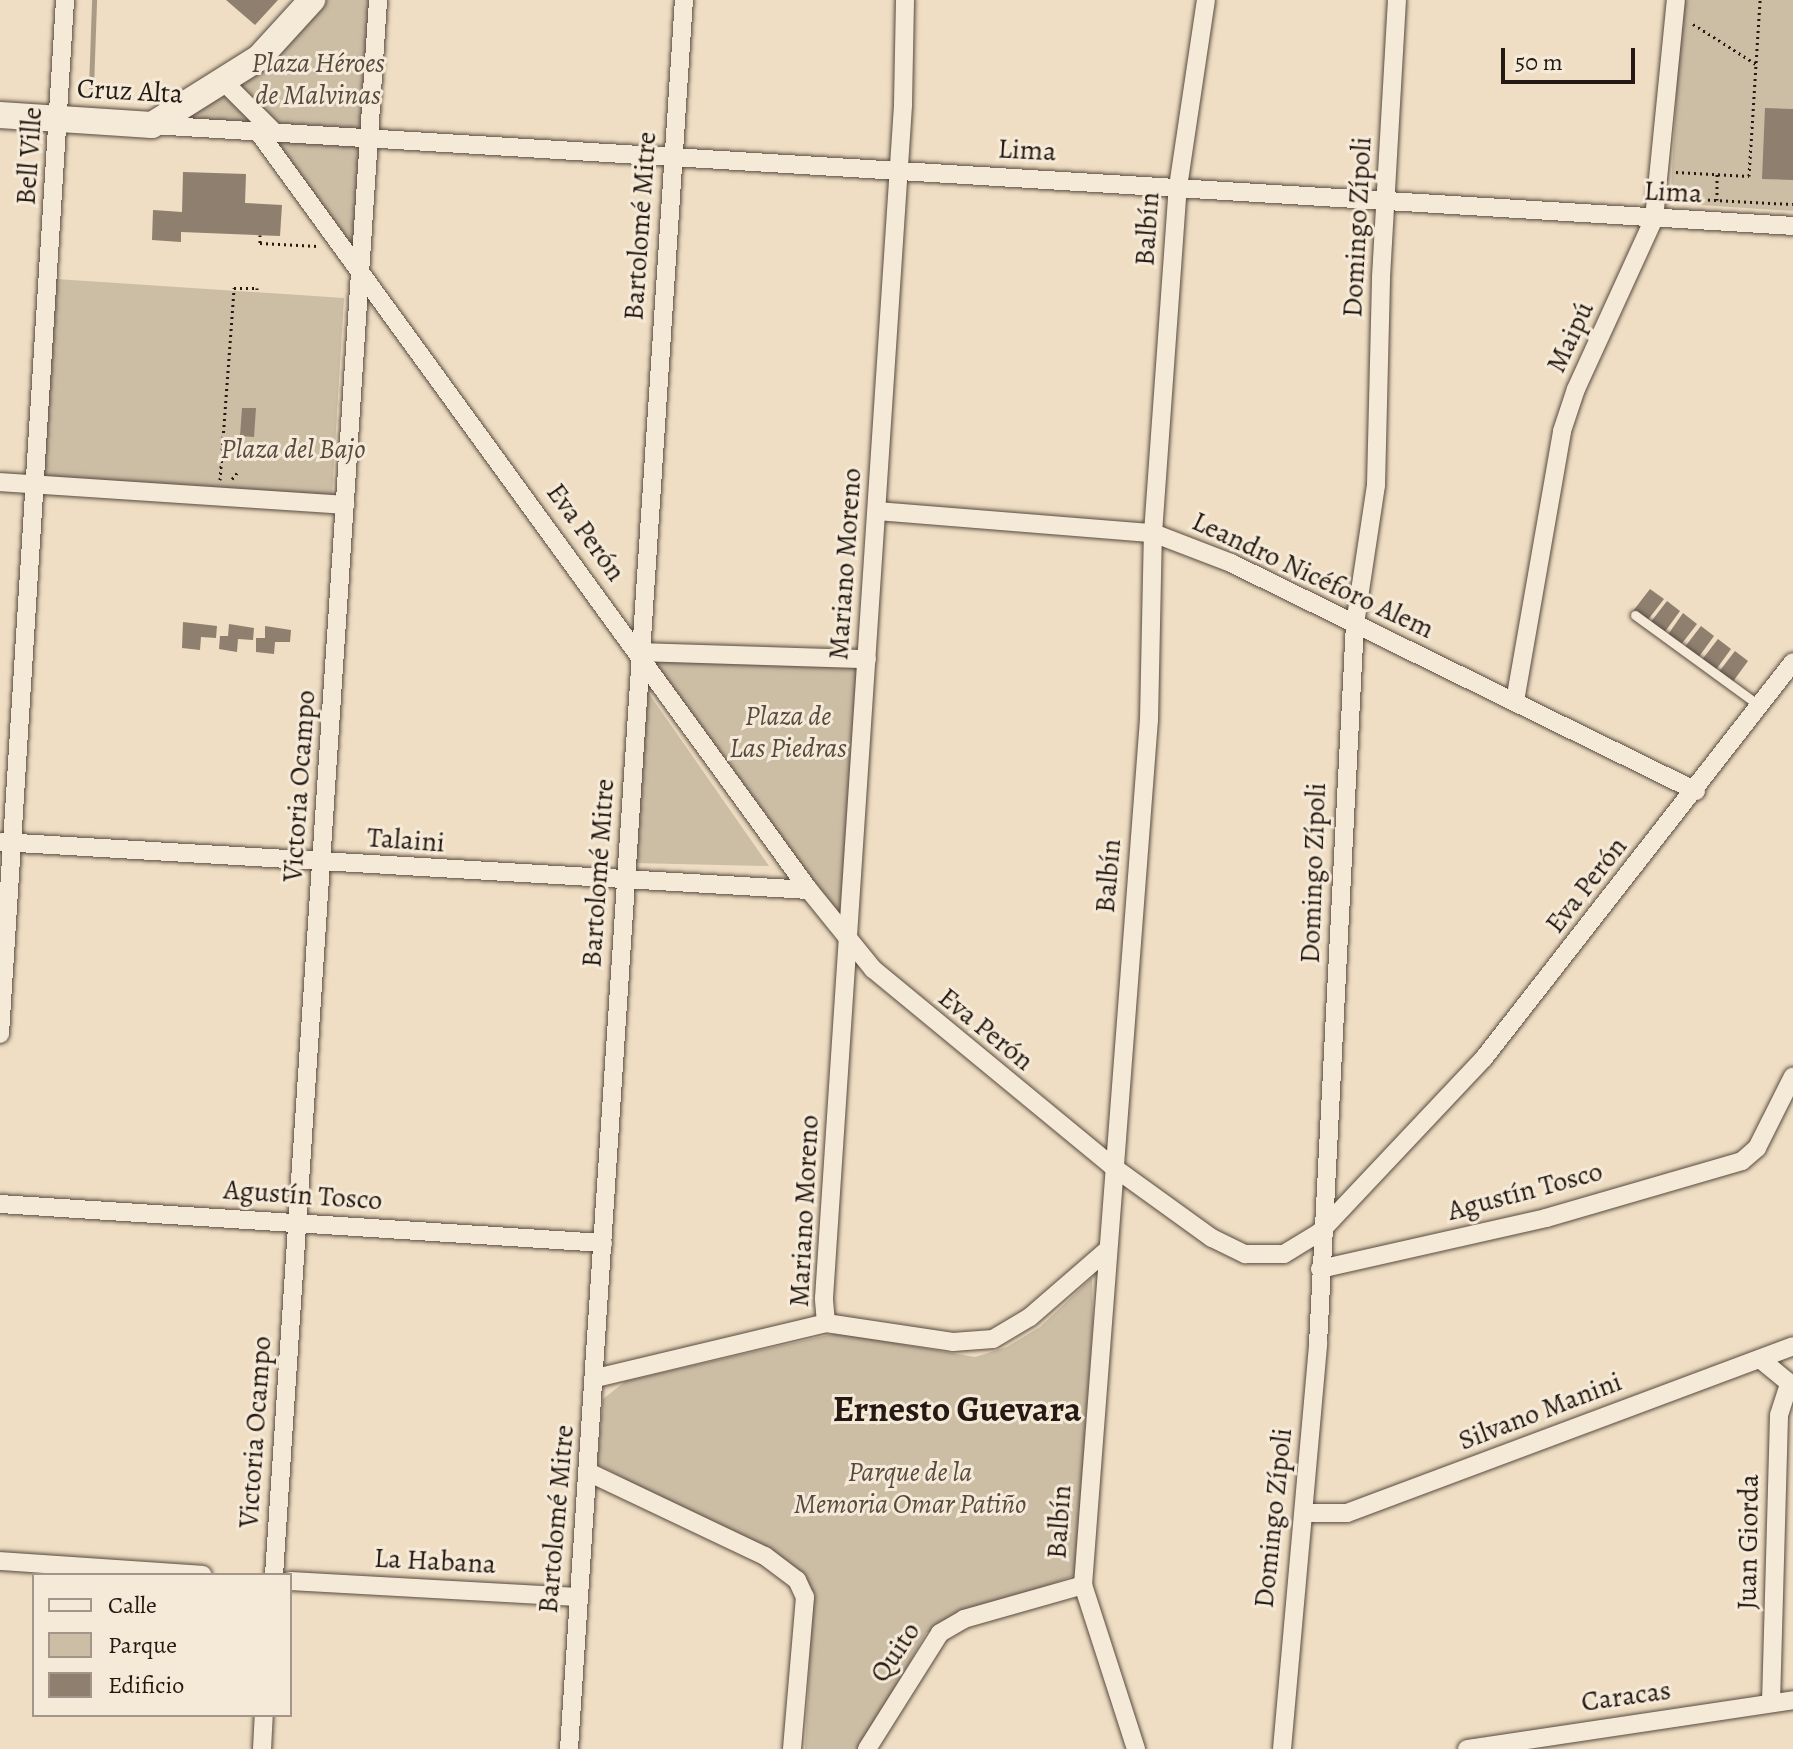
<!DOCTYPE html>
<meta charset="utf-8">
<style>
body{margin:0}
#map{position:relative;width:1793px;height:1749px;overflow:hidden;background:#efdec3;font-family:Alegreya,serif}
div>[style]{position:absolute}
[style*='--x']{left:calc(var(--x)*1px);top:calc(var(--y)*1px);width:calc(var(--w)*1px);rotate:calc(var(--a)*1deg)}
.green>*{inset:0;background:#ccbda5}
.stream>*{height:5px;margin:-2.5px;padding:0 2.5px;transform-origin:2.5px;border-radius:2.5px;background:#aa9b87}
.building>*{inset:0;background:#8e7f6f}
.path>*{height:3px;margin-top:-1.5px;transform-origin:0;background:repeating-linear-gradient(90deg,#241913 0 2px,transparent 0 6px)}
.roads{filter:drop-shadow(0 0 2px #574a3f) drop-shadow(0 0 2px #574a3f)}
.lane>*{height:9px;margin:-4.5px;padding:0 4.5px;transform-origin:4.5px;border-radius:4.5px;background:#f5ead8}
.street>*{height:18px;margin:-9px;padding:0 9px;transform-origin:9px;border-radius:9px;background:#f5ead8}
.secondary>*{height:26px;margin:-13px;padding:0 13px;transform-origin:13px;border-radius:13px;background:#f5ead8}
span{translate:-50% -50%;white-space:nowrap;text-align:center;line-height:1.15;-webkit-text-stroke:6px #f5ead8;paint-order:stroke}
.park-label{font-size:28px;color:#564a3f;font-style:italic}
.street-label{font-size:28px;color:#241913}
.district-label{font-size:36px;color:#241913;font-weight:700}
.legend{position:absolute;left:32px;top:1573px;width:260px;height:144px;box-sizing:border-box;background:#f5ead8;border:2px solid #a19689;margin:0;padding:10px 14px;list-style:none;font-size:24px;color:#241913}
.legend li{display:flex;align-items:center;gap:16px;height:40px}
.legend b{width:40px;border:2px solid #a19689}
.scale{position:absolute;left:1501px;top:48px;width:134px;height:36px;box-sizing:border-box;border:4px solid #241913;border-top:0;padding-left:10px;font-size:24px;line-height:28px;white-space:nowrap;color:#241913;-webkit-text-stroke:6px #f5ead8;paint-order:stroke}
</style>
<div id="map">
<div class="green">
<div style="clip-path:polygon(312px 0,378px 0,362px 274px,257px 130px,152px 125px,198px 101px)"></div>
<div style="clip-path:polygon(1682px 0,1793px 0,1793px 211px,1670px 203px)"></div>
<div style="clip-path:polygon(56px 279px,344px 298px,332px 496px,43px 478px)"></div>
<div style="clip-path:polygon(639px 652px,867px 659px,849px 942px)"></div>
<div style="clip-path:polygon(645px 688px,769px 866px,633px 863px)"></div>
<div style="clip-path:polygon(1092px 1278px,1093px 1321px,1075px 1575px,926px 1633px,862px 1749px,805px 1749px,813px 1594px,783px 1563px,597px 1464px,603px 1399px,626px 1381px,837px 1333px,975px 1357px,1007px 1347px,1040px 1327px)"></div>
</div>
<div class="stream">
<div style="--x:91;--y:88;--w:88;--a:-88"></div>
</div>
<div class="building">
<div style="clip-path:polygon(226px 0,278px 0,255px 25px)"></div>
<div style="clip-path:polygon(1765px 108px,1793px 109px,1793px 180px,1762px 179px)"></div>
<div style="clip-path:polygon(183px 172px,246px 174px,245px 203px,282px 205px,280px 236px,181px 232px,181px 242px,152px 240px,153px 210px,182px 212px)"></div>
<div style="clip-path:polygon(242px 408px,256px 408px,254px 437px,240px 436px)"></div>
<div style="clip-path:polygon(1650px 589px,1664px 599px,1647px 621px,1633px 611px)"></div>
<div style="clip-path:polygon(1667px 601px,1680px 611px,1664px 633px,1650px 623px)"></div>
<div style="clip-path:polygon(1683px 613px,1697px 624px,1680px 646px,1667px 636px)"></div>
<div style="clip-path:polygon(183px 622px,217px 626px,216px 638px,201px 637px,200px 650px,182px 648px)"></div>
<div style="clip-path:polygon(229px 624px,254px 628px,253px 640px,238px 639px,237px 652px,219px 649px,220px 636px,228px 636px)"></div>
<div style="clip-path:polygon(265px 626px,291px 630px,290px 642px,275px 642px,274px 654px,256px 652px,256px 638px,265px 638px)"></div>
<div style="clip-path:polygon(1701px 626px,1714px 636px,1698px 658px,1684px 648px)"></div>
<div style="clip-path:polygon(1718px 639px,1731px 649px,1715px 671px,1701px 661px)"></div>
<div style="clip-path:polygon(1735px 651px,1748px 661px,1732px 683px,1718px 673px)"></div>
</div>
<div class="path">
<div style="--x:1693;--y:24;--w:75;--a:32.4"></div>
<div style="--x:1676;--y:172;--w:73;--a:3.1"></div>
<div style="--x:1749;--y:176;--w:176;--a:-86.4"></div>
<div style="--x:1696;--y:199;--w:97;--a:3"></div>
<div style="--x:1717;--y:200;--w:26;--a:-90"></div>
<div style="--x:260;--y:235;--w:8;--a:90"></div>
<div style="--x:260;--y:243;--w:58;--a:3"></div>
<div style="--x:232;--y:479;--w:8;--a:-50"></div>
<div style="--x:220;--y:480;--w:193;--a:-85.8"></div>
<div style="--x:234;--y:288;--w:23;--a:0"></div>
<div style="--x:257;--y:288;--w:5;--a:90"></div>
</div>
<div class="roads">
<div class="lane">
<div style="--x:1635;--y:615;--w:155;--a:36.1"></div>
</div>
<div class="street">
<div style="--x:225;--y:83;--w:68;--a:45"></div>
<div style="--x:152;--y:125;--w:1644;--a:3.52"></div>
<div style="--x:257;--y:130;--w:939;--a:54.01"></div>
<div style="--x:809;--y:890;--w:102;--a:51"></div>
<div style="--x:873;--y:969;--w:310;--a:39.5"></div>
<div style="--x:1112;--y:1166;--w:123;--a:35.8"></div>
<div style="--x:1212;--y:1238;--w:37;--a:26"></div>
<div style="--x:1245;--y:1254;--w:39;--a:0"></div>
<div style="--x:1284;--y:1254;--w:42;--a:-31.4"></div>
<div style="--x:1320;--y:1232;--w:239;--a:-46.7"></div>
<div style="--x:1484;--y:1058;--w:502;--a:-52.03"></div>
<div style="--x:0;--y:482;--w:346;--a:3.8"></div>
<div style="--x:877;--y:511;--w:277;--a:4.6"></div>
<div style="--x:1153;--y:533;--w:84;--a:21"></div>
<div style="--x:1231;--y:563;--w:518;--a:26.12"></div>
<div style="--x:639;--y:652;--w:228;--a:1.8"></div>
<div style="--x:1515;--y:701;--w:274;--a:-80.1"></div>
<div style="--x:1562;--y:431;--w:44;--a:-71.6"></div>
<div style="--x:1576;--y:389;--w:187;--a:-65.4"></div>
<div style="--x:1654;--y:219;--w:220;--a:-84.3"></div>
<div style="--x:1;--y:842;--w:809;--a:3.4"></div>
<div style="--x:0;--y:1034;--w:1036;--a:-86.4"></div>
<div style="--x:0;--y:1204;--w:604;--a:3.7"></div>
<div style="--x:1320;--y:1269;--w:232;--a:-12.7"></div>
<div style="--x:1546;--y:1218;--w:204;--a:-16.2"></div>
<div style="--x:1742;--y:1161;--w:20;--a:-41"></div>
<div style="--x:1757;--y:1148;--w:80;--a:-63.4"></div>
<div style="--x:826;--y:1323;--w:25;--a:-95"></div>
<div style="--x:824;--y:1298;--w:1197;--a:-86.21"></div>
<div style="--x:903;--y:104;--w:104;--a:-88.9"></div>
<div style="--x:1760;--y:1359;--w:43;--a:39.3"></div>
<div style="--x:596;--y:1378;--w:236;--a:-13.4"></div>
<div style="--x:826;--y:1323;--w:128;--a:8.5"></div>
<div style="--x:953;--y:1342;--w:40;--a:-4.3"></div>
<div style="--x:993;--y:1339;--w:43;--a:-30.7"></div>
<div style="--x:1030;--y:1317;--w:102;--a:-41"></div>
<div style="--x:588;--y:1472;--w:196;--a:25.4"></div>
<div style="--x:765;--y:1556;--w:40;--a:37"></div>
<div style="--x:797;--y:1580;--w:19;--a:65"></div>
<div style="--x:805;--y:1597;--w:153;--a:94.9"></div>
<div style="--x:1304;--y:1513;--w:43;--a:0"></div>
<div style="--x:1347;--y:1513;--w:476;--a:-20.5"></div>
<div style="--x:0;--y:1561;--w:203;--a:3.9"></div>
<div style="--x:274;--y:1575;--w:1578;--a:-86.22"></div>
<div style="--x:290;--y:1581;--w:288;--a:3.2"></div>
<div style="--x:1771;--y:1703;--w:288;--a:-88.4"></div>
<div style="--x:1779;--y:1415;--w:32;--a:-72"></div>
<div style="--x:262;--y:1749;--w:34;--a:-87"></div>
<div style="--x:569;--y:1749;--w:1753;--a:-86.24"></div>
<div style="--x:867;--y:1749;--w:137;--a:-57.8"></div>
<div style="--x:940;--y:1633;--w:28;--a:-30"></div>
<div style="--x:964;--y:1619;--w:124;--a:-15.9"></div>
<div style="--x:1136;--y:1749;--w:172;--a:-107.9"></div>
<div style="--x:1083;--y:1585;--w:868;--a:-85.64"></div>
<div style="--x:1149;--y:720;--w:187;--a:-88.8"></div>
<div style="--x:1153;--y:533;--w:347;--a:-85.9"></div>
<div style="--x:1178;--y:187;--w:189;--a:-81.5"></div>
<div style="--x:1282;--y:1749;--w:407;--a:-84.9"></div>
<div style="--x:1318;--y:1344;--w:721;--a:-87.06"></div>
<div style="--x:1355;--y:624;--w:141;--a:-81.4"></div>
<div style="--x:1376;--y:485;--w:208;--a:-88.6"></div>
<div style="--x:1381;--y:277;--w:277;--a:-86.7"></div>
<div style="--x:1467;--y:1749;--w:330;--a:-8.5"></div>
</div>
<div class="secondary">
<div style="--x:0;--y:115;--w:152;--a:3.8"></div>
<div style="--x:152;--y:125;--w:126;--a:-32.1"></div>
<div style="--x:259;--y:58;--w:79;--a:-47.6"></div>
</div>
</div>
<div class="park-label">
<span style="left:318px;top:79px">Plaza Héroes<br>de Malvinas</span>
<span style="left:293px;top:449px">Plaza del Bajo</span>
<span style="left:788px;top:732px">Plaza de<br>Las Piedras</span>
<span style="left:910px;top:1488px">Parque de la<br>Memoria Omar Patiño</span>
</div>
<div class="street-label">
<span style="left:130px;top:91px;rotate:3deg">Cruz Alta</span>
<span style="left:1027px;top:150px;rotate:3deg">Lima</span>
<span style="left:29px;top:156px;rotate:-86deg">Bell Ville</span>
<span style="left:1673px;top:192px;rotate:3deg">Lima</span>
<span style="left:640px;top:226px;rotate:-86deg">Bartolomé Mitre</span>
<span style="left:1357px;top:227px;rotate:-87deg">Domingo Zípoli</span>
<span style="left:1147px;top:229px;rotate:-86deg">Balbín</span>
<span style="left:1570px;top:337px;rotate:-65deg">Maipú</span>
<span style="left:586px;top:532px;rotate:54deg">Eva Perón</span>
<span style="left:845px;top:564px;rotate:-86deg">Mariano Moreno</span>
<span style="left:1313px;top:575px;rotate:25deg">Leandro Nicéforo Alem</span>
<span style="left:299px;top:786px;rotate:-86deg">Victoria Ocampo</span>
<span style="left:406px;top:840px;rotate:4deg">Talaini</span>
<span style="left:598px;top:873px;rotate:-86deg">Bartolomé Mitre</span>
<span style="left:1313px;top:873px;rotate:-88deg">Domingo Zípoli</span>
<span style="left:1108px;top:876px;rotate:-85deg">Balbín</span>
<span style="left:1586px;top:885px;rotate:-52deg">Eva Perón</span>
<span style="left:986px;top:1029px;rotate:39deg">Eva Perón</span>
<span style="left:1525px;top:1191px;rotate:-15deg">Agustín Tosco</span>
<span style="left:303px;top:1195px;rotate:4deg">Agustín Tosco</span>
<span style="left:804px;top:1211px;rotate:-87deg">Mariano Moreno</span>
<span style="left:1540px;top:1411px;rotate:-21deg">Silvano Manini</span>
<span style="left:255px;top:1432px;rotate:-86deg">Victoria Ocampo</span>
<span style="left:1273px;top:1518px;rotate:-84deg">Domingo Zípoli</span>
<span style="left:556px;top:1519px;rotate:-85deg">Bartolomé Mitre</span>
<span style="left:1059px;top:1522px;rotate:-86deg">Balbín</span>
<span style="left:1748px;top:1542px;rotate:-89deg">Juan Giorda</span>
<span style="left:435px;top:1561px;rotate:3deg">La Habana</span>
<span style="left:895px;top:1652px;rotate:-56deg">Quito</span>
<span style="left:1626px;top:1696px;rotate:-8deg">Caracas</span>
</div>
<div class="district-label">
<span style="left:957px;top:1409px">Ernesto Guevara</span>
</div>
<ul class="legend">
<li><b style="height:10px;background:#f5ead8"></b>Calle</li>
<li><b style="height:22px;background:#ccbda5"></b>Parque</li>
<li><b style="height:22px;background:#8e7f6f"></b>Edificio</li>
</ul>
<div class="scale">50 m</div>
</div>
